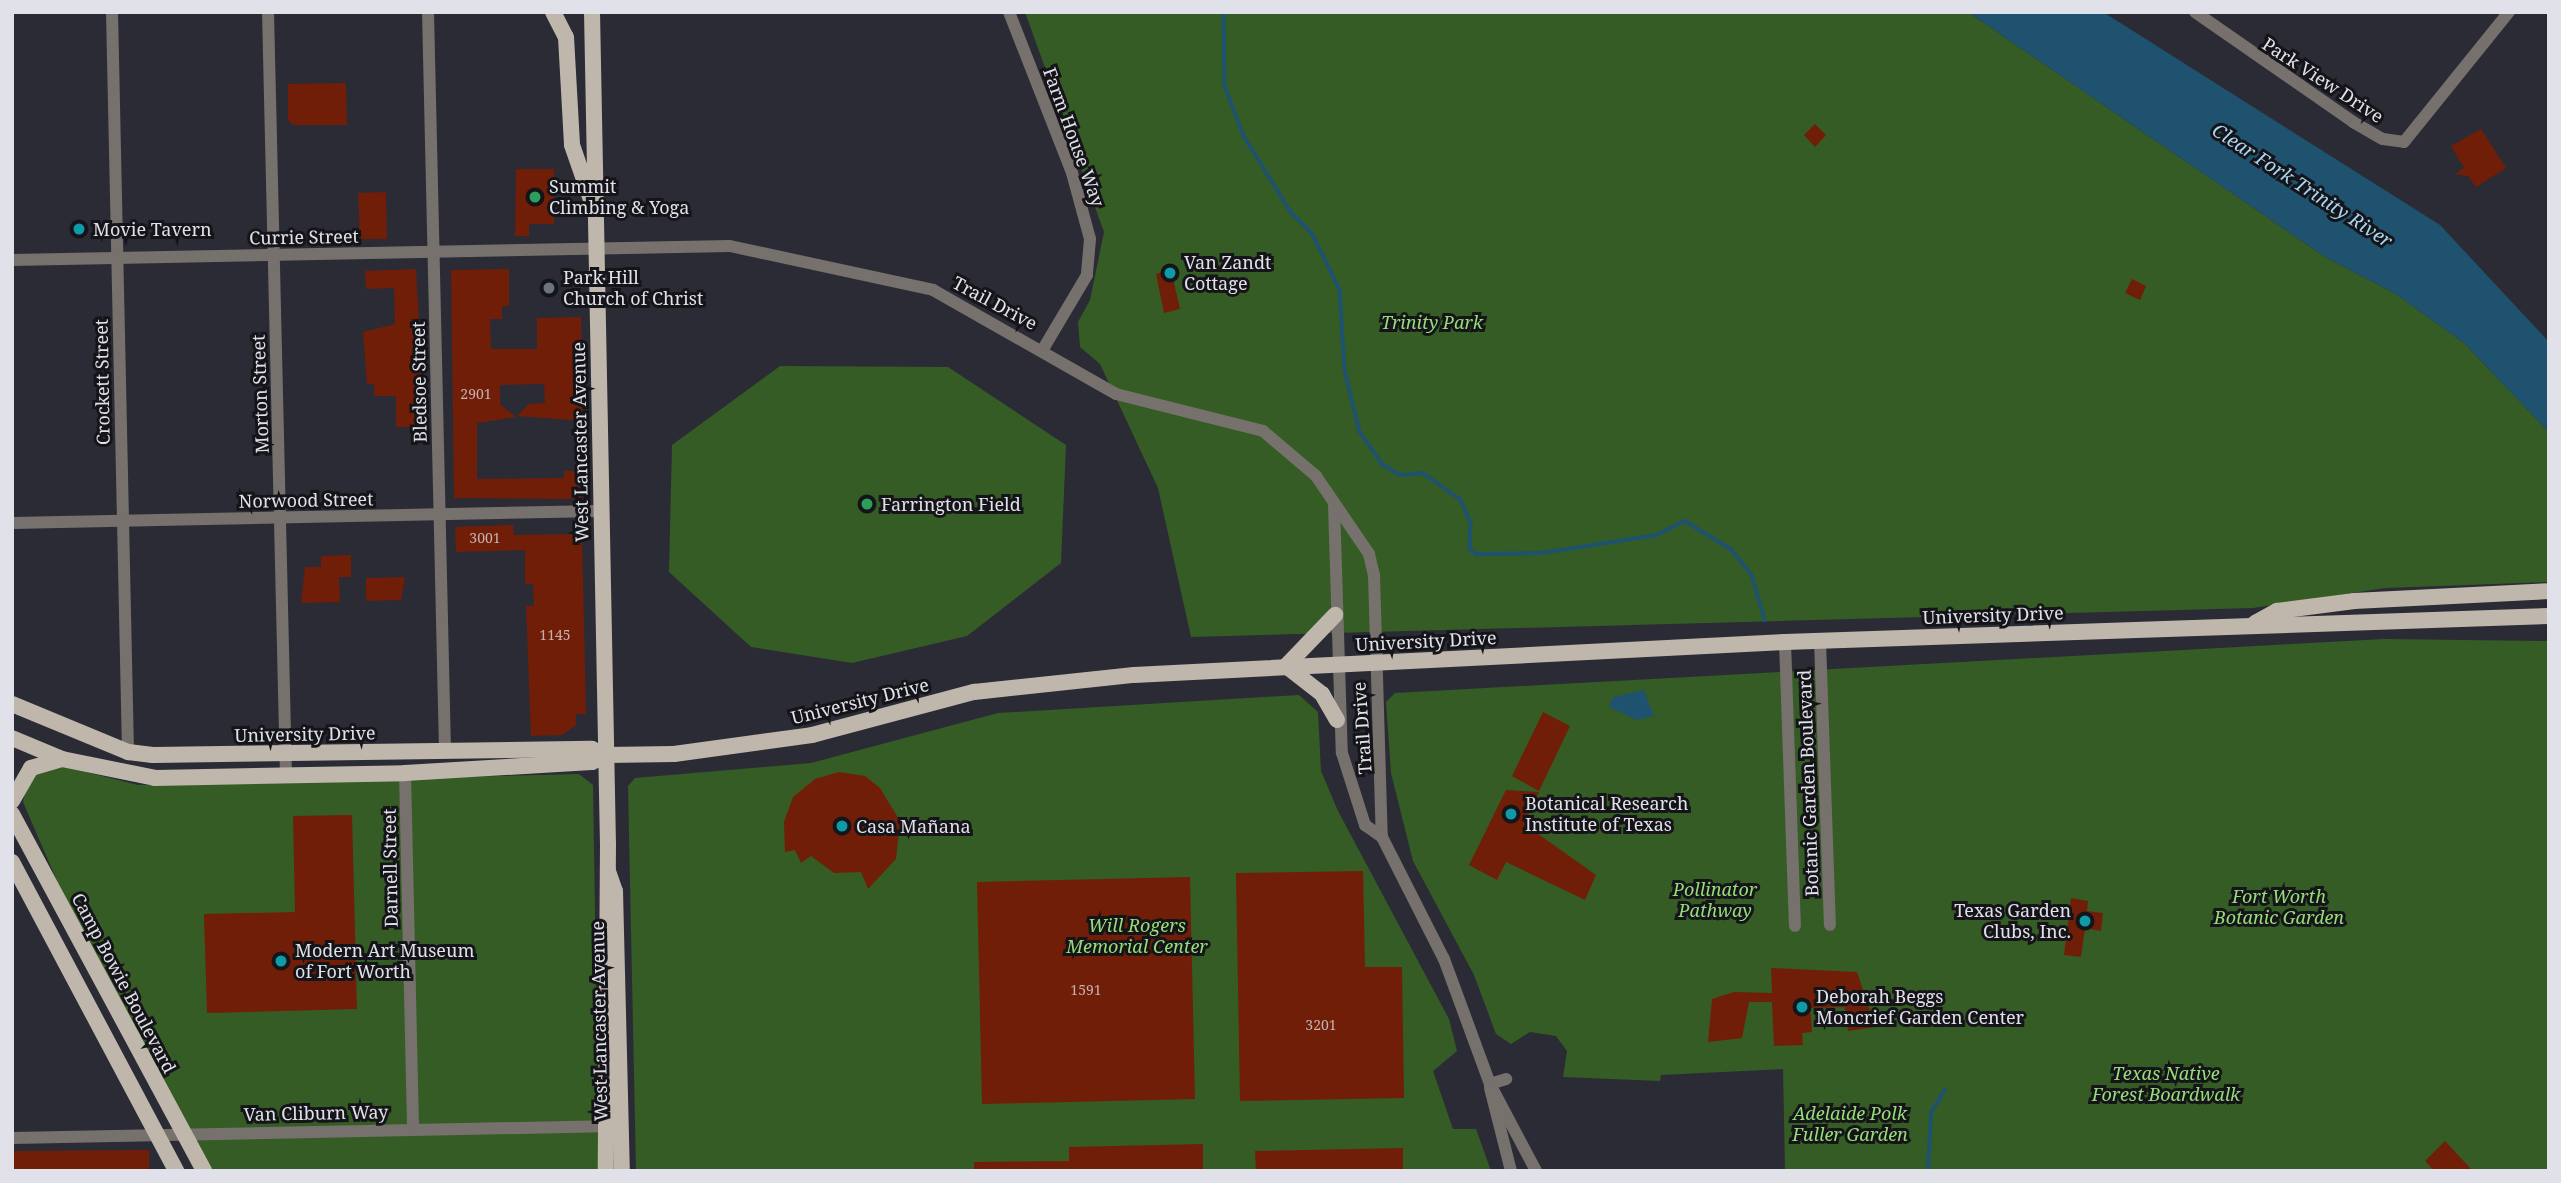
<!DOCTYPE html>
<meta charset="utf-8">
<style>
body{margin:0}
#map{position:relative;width:2561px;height:1183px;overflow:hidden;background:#2b2b36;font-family:"Noto Serif",serif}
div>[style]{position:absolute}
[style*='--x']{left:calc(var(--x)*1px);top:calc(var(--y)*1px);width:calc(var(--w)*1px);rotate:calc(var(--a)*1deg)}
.green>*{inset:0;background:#355c24}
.water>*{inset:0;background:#1f526f}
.stream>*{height:3.5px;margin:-1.75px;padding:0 1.75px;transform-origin:1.75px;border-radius:1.75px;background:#1f526f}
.building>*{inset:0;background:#701e07}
.minor>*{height:12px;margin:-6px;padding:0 6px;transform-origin:6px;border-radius:6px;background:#76716c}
.major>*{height:16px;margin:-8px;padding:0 8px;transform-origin:8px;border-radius:8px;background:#bfb7ac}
.dots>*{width:19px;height:19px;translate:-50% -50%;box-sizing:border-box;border:4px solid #141419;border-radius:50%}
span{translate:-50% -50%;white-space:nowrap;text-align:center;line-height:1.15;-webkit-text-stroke:6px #141419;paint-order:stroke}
.number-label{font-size:14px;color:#c5b0b0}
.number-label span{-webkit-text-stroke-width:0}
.street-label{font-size:18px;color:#e1e1e9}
.poi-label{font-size:18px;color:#e1e1e9}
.left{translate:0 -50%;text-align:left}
.right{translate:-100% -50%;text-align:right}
.park-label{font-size:18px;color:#96dd79;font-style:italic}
.water-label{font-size:19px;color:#a9d5f1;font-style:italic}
.frame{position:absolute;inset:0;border:14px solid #e1e1e9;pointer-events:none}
</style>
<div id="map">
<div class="green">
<div style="clip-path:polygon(1025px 12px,1968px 12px,2325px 257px,2396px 294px,2464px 343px,2549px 432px,2549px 582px,2385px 588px,2253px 608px,1191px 637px,1158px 488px,1100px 364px,1080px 347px,1078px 322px,1090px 300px,1104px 232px)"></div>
<div style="clip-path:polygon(780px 366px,948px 367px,1066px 445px,1061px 563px,967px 636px,852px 663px,751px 647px,669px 572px,672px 445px)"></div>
<div style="clip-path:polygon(2384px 639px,2549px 641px,2549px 1171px,1785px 1171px,1783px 1069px,1661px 1075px,1660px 1081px,1563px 1077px,1567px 1051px,1556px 1036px,1530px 1032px,1511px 1044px,1496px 1034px,1474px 975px,1413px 861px,1391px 773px,1386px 702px,1395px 693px)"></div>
<div style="clip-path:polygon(1299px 695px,1318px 712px,1321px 771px,1338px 811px,1449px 1019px,1457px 1051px,1433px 1071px,1453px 1129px,1476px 1129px,1491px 1171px,636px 1171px,628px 786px,635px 778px,811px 763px,998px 713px)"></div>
<div style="clip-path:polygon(54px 764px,138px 785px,579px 774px,593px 785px,599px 1171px,212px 1171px,58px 883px,23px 802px,29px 774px)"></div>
</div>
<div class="water">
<div style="clip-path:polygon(1968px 12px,2103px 12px,2440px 225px,2549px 342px,2549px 432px,2464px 343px,2396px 294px,2325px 257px)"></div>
<div style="clip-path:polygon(1644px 690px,1654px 716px,1637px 720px,1609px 707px,1613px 697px)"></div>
</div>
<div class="stream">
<div style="--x:1224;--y:12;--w:74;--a:89.2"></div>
<div style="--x:1225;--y:86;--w:53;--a:69.2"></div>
<div style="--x:1244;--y:136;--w:89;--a:58.3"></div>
<div style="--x:1291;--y:212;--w:30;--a:45"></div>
<div style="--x:1312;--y:233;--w:64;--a:63.8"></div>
<div style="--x:1340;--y:290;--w:80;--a:86.4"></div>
<div style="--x:1345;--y:370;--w:64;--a:76.4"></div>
<div style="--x:1360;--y:432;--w:39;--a:55"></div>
<div style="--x:1382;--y:464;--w:21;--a:31"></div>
<div style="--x:1400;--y:475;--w:23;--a:-5"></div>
<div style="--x:1423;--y:473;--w:47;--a:35.4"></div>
<div style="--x:1461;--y:500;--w:25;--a:67"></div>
<div style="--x:1471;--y:523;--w:26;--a:92"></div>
<div style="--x:1470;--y:549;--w:9;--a:36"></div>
<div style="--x:1477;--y:554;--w:65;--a:-0.9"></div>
<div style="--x:1542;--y:553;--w:116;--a:-8.9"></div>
<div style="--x:1657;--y:535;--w:31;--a:-27"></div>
<div style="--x:1685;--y:521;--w:54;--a:31.3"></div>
<div style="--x:1731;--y:549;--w:33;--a:51"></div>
<div style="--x:1752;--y:575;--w:47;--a:73.9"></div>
<div style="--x:1928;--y:1171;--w:58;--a:-87"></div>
<div style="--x:1931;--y:1113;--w:27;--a:-59"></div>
</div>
<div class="building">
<div style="clip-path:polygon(346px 83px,347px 125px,293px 125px,288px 120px,288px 84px)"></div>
<div style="clip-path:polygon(1815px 124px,1826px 135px,1815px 147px,1804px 135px)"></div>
<div style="clip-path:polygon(2481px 129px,2506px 168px,2476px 187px,2468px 176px,2455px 174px,2464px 168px,2451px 146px)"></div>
<div style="clip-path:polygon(516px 169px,554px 169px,554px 224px,529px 224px,529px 236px,515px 236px)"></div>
<div style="clip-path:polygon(386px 192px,387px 239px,360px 239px,358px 193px)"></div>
<div style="clip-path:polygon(416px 269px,425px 427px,396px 427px,396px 396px,374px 396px,374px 384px,367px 384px,363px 332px,395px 324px,394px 288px,366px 289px,365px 271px)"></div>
<div style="clip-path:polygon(509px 269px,509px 306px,502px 306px,502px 319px,490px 319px,491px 349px,537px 349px,537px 318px,581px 317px,583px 421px,517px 416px,529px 404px,545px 403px,544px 384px,500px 385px,500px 404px,516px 417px,477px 423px,477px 479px,564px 478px,564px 471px,574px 471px,582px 499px,454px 498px,451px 270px)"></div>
<div style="clip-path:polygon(1171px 270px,1180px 309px,1164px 313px,1156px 274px)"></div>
<div style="clip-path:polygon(2132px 279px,2146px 286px,2140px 300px,2125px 293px)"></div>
<div style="clip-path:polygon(513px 525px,514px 535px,582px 534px,586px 714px,576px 714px,576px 725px,562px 735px,531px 736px,526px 606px,534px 606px,533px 584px,525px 584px,525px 550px,456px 552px,455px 527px)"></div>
<div style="clip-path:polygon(351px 555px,351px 577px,339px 577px,340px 602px,301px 603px,305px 567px,321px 567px,321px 556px)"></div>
<div style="clip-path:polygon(405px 577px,401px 600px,366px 601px,366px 578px)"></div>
<div style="clip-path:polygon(1543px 712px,1570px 726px,1539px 791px,1512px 776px)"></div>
<div style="clip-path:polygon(839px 772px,865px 776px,880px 788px,900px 821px,896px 859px,868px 889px,861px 872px,834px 873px,811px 856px,801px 863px,795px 850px,785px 852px,784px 822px,793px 797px,815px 779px)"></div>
<div style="clip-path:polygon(1506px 790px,1539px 792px,1524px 824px,1596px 875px,1585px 900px,1506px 862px,1497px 880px,1469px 865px)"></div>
<div style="clip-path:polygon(352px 815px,357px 1009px,207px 1013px,204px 914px,295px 912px,293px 816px)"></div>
<div style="clip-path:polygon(1363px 871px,1365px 967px,1402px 967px,1404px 1098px,1240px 1101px,1236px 873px)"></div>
<div style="clip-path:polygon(1190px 877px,1195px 1099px,982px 1104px,977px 882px)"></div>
<div style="clip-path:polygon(2071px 898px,2088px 901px,2087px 911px,2103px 913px,2101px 931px,2085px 928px,2081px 957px,2064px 955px)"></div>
<div style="clip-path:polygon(1771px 968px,1857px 972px,1876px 1027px,1848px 1031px,1845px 1007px,1810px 1008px,1812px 1032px,1802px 1033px,1803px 1045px,1774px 1046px,1772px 1002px,1749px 1002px,1742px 1038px,1708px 1042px,1712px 999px,1734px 992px,1772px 993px)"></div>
<div style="clip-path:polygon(2445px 1141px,2458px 1155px,2473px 1171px,2434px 1171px,2425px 1161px)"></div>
<div style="clip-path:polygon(1203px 1144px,1203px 1171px,974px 1171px,974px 1162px,1069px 1161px,1069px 1147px)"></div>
<div style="clip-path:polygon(1403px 1148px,1403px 1171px,1256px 1171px,1255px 1151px)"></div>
<div style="clip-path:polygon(149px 1150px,149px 1171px,12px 1171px,12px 1151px)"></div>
</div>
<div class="minor">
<div style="--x:112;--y:12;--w:740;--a:88.76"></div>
<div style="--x:268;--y:12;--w:763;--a:88.65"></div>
<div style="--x:428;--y:12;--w:739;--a:88.68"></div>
<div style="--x:1009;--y:12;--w:173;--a:68.6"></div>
<div style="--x:1072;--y:173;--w:68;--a:74.7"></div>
<div style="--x:1090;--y:239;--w:36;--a:95"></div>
<div style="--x:1087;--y:275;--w:86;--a:120.7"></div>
<div style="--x:2195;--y:12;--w:193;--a:34.8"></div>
<div style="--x:2353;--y:122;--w:34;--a:30"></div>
<div style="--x:2383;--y:139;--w:21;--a:8"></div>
<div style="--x:2404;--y:142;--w:167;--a:-51.1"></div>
<div style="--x:12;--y:260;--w:718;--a:-1.12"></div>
<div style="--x:730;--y:246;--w:208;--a:12.2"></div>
<div style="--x:933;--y:290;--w:210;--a:29.6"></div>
<div style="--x:1116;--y:394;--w:152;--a:14.1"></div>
<div style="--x:1263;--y:431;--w:70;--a:40.3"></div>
<div style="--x:1316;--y:476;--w:94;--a:55.8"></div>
<div style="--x:1369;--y:554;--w:22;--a:77"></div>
<div style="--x:1374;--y:575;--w:262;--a:88.3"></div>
<div style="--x:1334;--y:505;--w:248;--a:88.2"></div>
<div style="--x:1342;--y:753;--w:76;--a:72.3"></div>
<div style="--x:1365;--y:825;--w:21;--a:35"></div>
<div style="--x:1382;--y:837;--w:137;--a:63.1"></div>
<div style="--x:1444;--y:959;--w:133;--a:69.8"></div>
<div style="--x:1490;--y:1084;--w:98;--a:62.1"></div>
<div style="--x:12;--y:523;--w:588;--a:-1.17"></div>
<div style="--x:1820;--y:641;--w:284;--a:88"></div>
<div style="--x:1785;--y:642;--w:284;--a:88"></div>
<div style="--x:405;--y:773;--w:356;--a:88.7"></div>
<div style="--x:1490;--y:1084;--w:17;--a:-17"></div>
<div style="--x:1490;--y:1088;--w:86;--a:75.8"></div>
<div style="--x:12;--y:1138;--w:602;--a:-1.14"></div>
</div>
<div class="major">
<div style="--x:553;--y:12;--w:28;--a:63"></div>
<div style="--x:566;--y:37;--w:108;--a:86.8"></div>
<div style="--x:572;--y:145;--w:67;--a:70.8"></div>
<div style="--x:592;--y:12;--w:832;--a:88.9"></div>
<div style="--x:608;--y:844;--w:327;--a:90.4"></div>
<div style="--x:2255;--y:623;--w:25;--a:-29"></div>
<div style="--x:2277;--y:611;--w:78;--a:-7.4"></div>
<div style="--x:2354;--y:601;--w:195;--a:-2.9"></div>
<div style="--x:1286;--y:666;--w:46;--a:37.9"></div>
<div style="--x:1322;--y:694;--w:30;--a:60"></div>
<div style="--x:1286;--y:666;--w:71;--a:-46.1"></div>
<div style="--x:12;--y:704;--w:126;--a:22.5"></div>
<div style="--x:128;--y:752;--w:25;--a:7"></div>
<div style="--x:153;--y:755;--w:439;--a:-0.8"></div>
<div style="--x:592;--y:749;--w:15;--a:23"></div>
<div style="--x:606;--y:755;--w:68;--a:-0.8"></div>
<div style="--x:674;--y:754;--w:139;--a:-7.8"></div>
<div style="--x:812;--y:735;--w:168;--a:-14.9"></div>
<div style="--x:974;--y:692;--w:161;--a:-6.1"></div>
<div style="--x:1134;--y:675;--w:652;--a:-2.9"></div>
<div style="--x:1785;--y:642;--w:764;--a:-1.95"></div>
<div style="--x:12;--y:738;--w:54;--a:22.8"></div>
<div style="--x:62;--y:759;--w:95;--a:11.5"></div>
<div style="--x:155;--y:778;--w:250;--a:-1.1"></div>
<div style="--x:405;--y:773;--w:187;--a:-3.4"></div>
<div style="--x:592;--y:762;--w:16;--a:-27"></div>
<div style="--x:12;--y:801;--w:38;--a:-60"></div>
<div style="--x:31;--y:768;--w:32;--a:-16"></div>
<div style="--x:12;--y:814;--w:405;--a:61.7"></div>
<div style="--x:12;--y:862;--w:350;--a:62"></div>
<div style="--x:608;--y:871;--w:21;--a:71"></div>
<div style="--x:615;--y:891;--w:280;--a:88.6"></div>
</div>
<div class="dots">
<div style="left:535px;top:197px;background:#2e9e5b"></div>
<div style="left:79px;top:229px;background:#0f9aa8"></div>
<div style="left:1170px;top:273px;background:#0f9aa8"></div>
<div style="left:549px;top:288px;background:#6b7280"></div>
<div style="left:867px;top:504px;background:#2e9e5b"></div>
<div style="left:1511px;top:814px;background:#0f9aa8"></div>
<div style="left:842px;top:826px;background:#0f9aa8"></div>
<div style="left:2085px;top:921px;background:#0f9aa8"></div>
<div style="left:281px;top:961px;background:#0f9aa8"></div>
<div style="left:1802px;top:1007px;background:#0f9aa8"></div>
</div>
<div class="number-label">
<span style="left:476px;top:394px">2901</span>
<span style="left:485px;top:538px">3001</span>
<span style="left:555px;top:635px">1145</span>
<span style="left:1086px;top:990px">1591</span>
<span style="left:1321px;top:1025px">3201</span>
</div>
<div class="street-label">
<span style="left:2323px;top:80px;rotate:33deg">Park View Drive</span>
<span style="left:1074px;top:137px;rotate:70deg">Farm House Way</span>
<span style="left:304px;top:237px;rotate:-1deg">Currie Street</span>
<span style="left:995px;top:303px;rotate:28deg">Trail Drive</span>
<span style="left:102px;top:382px;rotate:-91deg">Crockett Street</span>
<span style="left:419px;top:382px;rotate:-91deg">Bledsoe Street</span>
<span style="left:260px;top:394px;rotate:-92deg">Morton Street</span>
<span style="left:580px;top:442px;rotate:-91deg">West Lancaster Avenue</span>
<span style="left:306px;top:500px;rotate:-1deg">Norwood Street</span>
<span style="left:1993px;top:615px;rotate:-2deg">University Drive</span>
<span style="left:1426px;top:641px;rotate:-3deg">University Drive</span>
<span style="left:860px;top:701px;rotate:-14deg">University Drive</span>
<span style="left:1362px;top:728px;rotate:-94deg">Trail Drive</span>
<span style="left:305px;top:734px;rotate:-1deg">University Drive</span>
<span style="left:1808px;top:783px;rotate:-92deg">Botanic Garden Boulevard</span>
<span style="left:390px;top:868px;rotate:-91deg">Darnell Street</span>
<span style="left:124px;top:983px;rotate:62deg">Camp Bowie Boulevard</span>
<span style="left:599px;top:1021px;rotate:-91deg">West Lancaster Avenue</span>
<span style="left:316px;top:1113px;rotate:-1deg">Van Cliburn Way</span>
</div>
<div class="poi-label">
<span class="left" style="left:549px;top:197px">Summit<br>Climbing &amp; Yoga</span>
<span class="left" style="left:93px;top:229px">Movie Tavern</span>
<span class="left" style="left:1184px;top:273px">Van Zandt<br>Cottage</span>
<span class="left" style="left:563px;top:288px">Park Hill<br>Church of Christ</span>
<span class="left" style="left:881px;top:504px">Farrington Field</span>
<span class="left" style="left:1525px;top:814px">Botanical Research<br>Institute of Texas</span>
<span class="left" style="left:856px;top:826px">Casa Mañana</span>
<span class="right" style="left:2071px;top:921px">Texas Garden<br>Clubs, Inc.</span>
<span class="left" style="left:295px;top:961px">Modern Art Museum<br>of Fort Worth</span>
<span class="left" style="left:1816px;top:1007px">Deborah Beggs<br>Moncrief Garden Center</span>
</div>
<div class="park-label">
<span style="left:1432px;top:322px">Trinity Park</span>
<span style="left:1715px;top:900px">Pollinator<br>Pathway</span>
<span style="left:2279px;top:907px">Fort Worth<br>Botanic Garden</span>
<span style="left:1137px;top:936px">Will Rogers<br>Memorial Center</span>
<span style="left:2166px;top:1084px">Texas Native<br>Forest Boardwalk</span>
<span style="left:1850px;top:1124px">Adelaide Polk<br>Fuller Garden</span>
</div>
<div class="water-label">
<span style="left:2302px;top:186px;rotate:33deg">Clear Fork Trinity River</span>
</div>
<div class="frame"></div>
</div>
